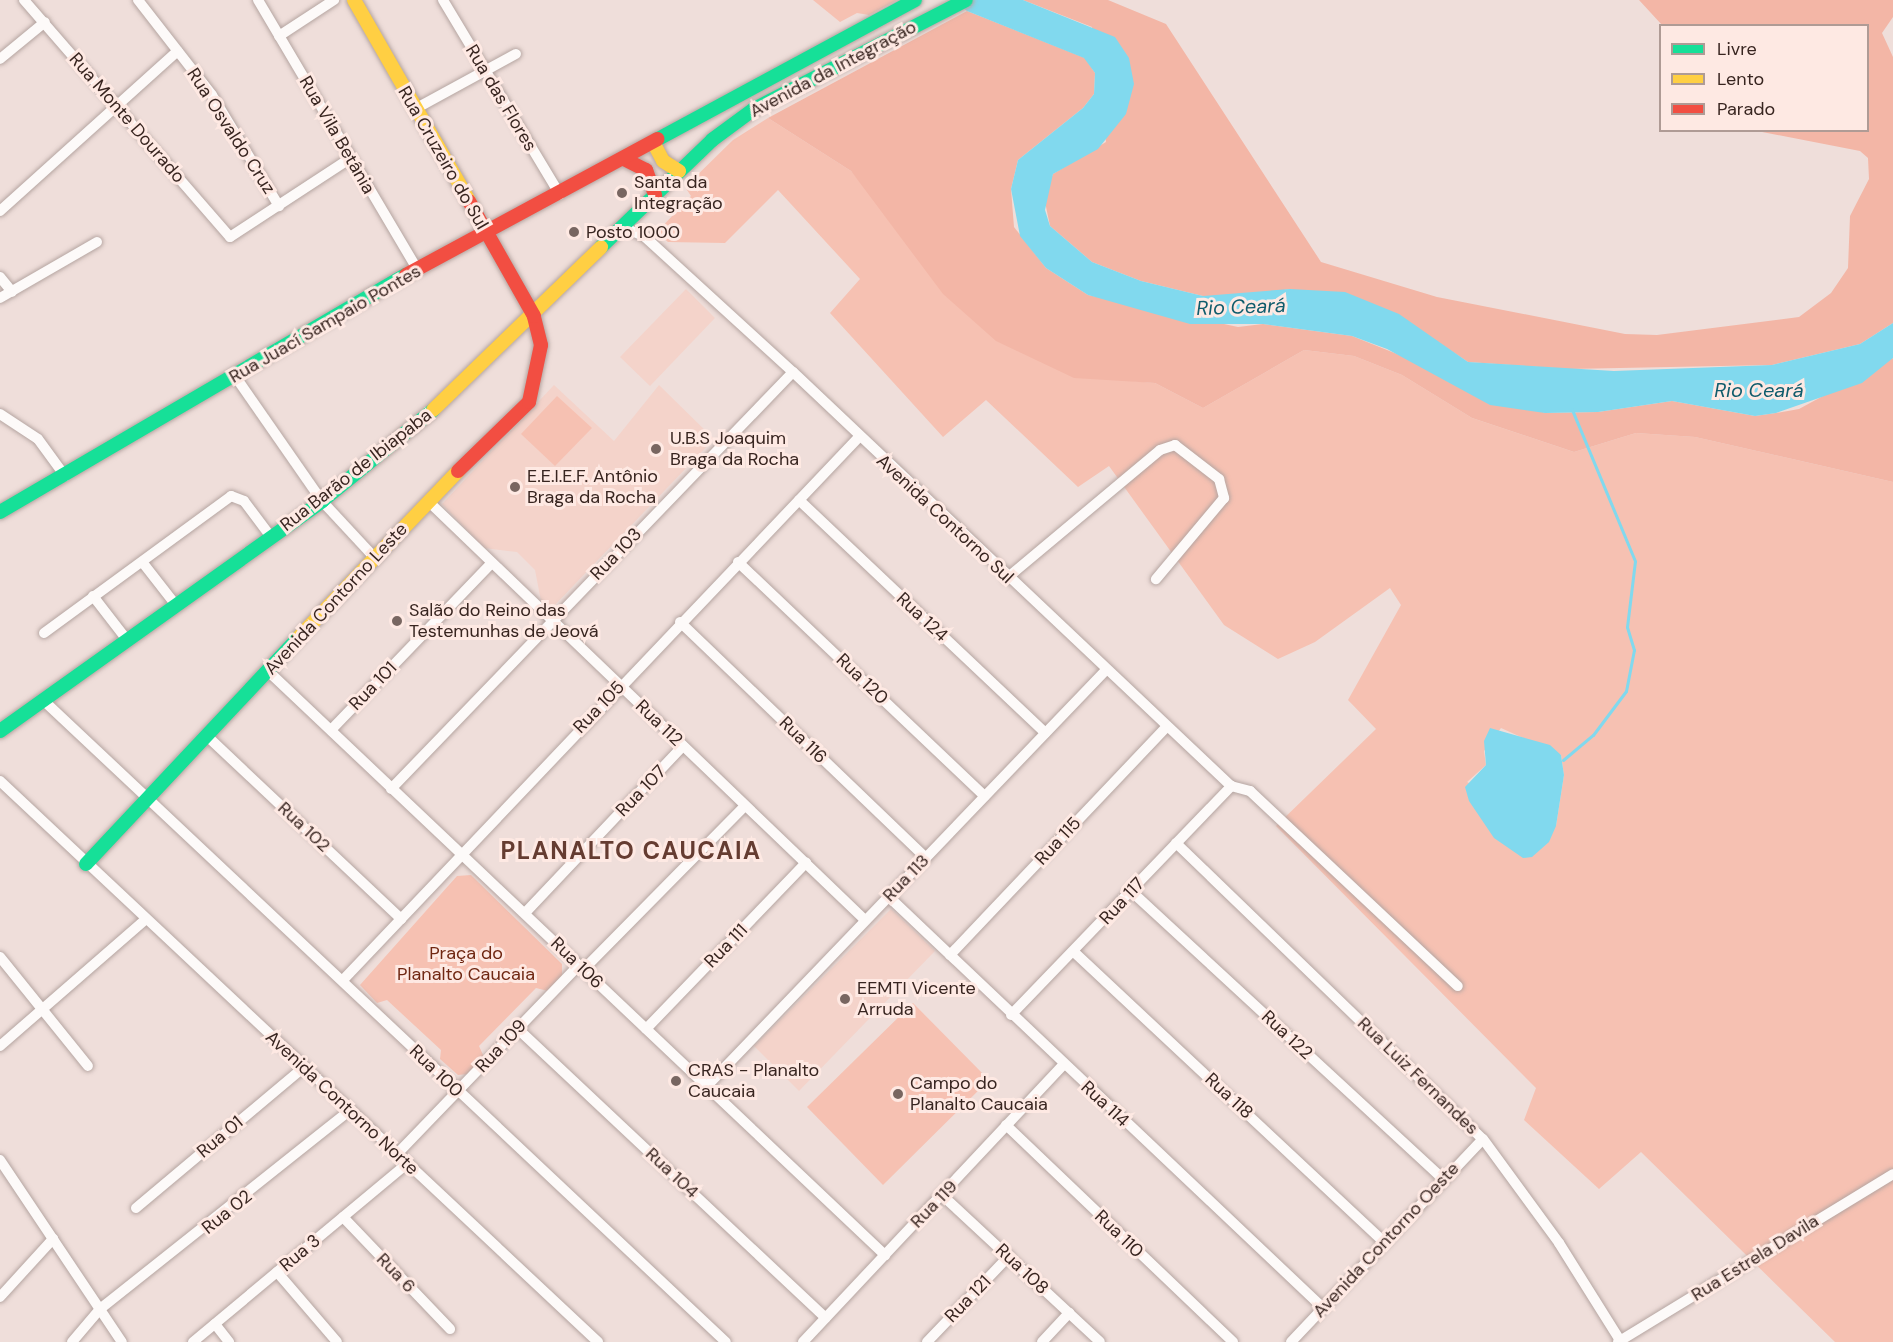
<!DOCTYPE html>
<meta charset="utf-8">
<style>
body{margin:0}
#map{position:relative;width:1893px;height:1342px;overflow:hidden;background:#efdeda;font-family:"DM Sans",sans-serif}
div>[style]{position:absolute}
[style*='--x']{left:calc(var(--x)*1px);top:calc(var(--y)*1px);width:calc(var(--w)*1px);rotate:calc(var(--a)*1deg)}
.built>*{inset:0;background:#f4d3ca}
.green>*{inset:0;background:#f6c1b2}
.forest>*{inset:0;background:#f3b6a6}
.water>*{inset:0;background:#81d9ee}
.stream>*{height:3px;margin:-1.5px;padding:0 1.5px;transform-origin:1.5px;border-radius:1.5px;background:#81d9ee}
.roads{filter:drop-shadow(0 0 2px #b5a5a1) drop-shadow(0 0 2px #b5a5a1)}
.street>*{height:10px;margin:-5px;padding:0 5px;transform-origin:5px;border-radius:5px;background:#fdfaf9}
.fast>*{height:14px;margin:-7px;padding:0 7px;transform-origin:7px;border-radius:7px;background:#16e098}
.slow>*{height:14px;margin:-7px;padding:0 7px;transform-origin:7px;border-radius:7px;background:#ffcf43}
.jam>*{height:14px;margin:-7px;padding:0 7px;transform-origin:7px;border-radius:7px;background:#f24e42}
.dots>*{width:16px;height:16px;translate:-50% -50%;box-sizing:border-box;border:3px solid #fee9e3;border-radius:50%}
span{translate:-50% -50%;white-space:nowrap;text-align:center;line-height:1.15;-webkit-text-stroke:6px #fee9e3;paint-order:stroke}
.street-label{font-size:18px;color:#382520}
.poi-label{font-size:18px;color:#382520}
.left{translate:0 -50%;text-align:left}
.park-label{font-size:18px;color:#702712}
.water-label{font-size:20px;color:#105c6c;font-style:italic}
.district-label{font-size:24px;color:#653c31;font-weight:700;letter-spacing:1.5px}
.legend{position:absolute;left:1659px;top:24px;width:210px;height:108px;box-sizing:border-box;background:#fee9e3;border:2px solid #af9b95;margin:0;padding:8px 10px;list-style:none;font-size:18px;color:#382520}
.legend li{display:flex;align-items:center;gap:12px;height:30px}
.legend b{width:30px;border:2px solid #af9b95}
</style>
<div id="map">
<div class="built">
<div style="clip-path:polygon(686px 289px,715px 318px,650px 386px,620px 357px)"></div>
<div style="clip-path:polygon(554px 385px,614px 441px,659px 385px,714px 439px,550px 610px,541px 601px,535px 570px,517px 552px,484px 548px,442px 504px)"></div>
<div style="clip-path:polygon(891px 909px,935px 951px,799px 1091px,754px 1046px)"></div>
</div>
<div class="green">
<div style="clip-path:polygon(813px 0,897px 0,869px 15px,857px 13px,840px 22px)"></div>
<div style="clip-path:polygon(evenodd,768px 118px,851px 171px,889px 216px,1121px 380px,1155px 383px,1203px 408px,1304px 350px,1354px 356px,1402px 375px,1472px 418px,1574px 452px,1636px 433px,1695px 437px,1893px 482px,1893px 1342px,1835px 1342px,1641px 1152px,1599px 1189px,1524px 1120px,1536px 1088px,1276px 826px,1376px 729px,1348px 700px,1401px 605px,1390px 588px,1315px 642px,1278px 659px,1224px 625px,1109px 466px,1078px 487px,986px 400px,943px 437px,830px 313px,860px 279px,778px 190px,725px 243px,668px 242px,657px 232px,691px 196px,685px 187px,733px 140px,768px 118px,1501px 728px,1561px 755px,1564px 775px,1556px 826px,1467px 782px,1486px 765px,1484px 751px,1501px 728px)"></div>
<div style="clip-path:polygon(557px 396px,592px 428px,555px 466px,521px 434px)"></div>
<div style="clip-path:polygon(471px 875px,562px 964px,562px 976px,548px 991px,536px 988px,479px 1046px,484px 1057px,468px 1074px,458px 1075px,440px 1059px,441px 1050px,387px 1000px,377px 1003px,360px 985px,457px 876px)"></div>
<div style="clip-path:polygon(913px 1003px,989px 1080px,883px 1185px,807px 1107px)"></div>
</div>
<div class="forest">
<div style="clip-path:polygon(1023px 0,1108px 0,1166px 24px,1321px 262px,1437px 297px,1625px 334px,1657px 335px,1799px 317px,1831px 293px,1848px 268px,1850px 216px,1869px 179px,1868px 158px,1860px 151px,1757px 131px,1868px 130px,1868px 26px,1662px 25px,1639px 0,1893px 0,1893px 17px,1882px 33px,1893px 57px,1893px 323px,1860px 344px,1772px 365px,1569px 369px,1468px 362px,1438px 342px,1290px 289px,1240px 297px,1203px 296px,1141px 281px,1092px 262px,1050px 226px,1044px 197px,1053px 174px,1106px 142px,1092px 27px)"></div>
<div style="clip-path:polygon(967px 11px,1085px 58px,1095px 73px,1094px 94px,1083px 108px,1018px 160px,1011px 189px,1014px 227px,1046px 268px,1088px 295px,1238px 327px,1263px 324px,1352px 336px,1545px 413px,1598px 412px,1672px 401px,1755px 416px,1776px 413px,1799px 409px,1893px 358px,1893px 482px,1695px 437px,1636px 433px,1574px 452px,1472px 418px,1402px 375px,1354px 356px,1304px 350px,1203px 408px,1155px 383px,1074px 378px,996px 341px,943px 294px,851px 171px,768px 118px)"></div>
</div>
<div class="water">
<div style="clip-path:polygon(952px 0,1023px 0,1115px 37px,1129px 58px,1134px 84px,1126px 114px,1098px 149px,1053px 174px,1045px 210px,1050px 226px,1092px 262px,1141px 281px,1203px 296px,1290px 289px,1345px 292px,1399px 314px,1468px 362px,1614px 371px,1772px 365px,1860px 344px,1893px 323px,1893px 358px,1862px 383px,1776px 413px,1755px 416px,1672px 401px,1598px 412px,1545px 413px,1490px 405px,1387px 349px,1352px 336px,1263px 324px,1190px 324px,1088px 295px,1046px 268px,1020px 236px,1011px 189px,1018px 160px,1083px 108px,1094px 94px,1095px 73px,1084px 58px,967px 11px)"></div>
<div style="clip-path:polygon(1490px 728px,1550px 745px,1561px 755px,1564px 775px,1556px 826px,1549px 842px,1532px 857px,1523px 858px,1494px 838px,1469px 801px,1465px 787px,1486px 765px,1484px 741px)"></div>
</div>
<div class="stream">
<div style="--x:1563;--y:760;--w:39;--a:-40"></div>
<div style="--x:1593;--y:735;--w:55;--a:-53.1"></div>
<div style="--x:1626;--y:691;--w:42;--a:-79"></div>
<div style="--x:1634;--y:650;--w:24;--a:-107"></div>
<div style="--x:1627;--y:627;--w:66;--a:-83.1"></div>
<div style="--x:1635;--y:561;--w:164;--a:-112.6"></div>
</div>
<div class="roads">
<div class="street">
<div style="--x:24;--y:0;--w:314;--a:49"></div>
<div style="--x:230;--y:237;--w:142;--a:-33.2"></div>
<div style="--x:138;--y:0;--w:120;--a:52.1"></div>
<div style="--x:212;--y:95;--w:130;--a:58.9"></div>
<div style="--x:258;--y:0;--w:312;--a:59.4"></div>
<div style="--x:443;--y:0;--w:227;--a:59"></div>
<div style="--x:279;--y:36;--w:66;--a:-33.2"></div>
<div style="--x:0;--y:59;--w:58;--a:-39.4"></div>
<div style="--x:415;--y:109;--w:115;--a:-28.6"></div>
<div style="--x:0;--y:211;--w:239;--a:-42"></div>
<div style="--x:623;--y:227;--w:24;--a:24"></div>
<div style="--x:645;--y:237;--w:200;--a:42.4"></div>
<div style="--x:793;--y:372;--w:603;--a:43.39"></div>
<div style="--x:0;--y:277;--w:19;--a:51"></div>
<div style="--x:0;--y:298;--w:112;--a:-30"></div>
<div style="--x:235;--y:376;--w:152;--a:55.2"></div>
<div style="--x:322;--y:501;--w:78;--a:47.1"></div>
<div style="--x:0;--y:414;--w:45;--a:33.3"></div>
<div style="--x:38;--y:439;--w:46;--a:53.9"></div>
<div style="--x:799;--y:500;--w:339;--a:43.4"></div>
<div style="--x:428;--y:501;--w:605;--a:43.8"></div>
<div style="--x:738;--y:562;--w:340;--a:43.5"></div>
<div style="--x:143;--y:563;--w:52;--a:52"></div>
<div style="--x:1007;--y:578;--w:199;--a:-39.9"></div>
<div style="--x:1160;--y:450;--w:16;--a:-18"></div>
<div style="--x:1175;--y:445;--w:56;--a:37.7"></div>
<div style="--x:1219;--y:479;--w:20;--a:75"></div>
<div style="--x:1224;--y:498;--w:106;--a:130"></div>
<div style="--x:93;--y:596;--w:56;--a:52.3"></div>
<div style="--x:680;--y:622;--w:341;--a:43.8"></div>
<div style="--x:44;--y:633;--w:232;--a:-36.2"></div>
<div style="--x:231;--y:496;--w:14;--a:21"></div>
<div style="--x:244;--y:501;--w:45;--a:53.1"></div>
<div style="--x:268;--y:671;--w:850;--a:43.43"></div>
<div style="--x:43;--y:700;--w:937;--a:43.23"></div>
<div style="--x:331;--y:730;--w:231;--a:-46.1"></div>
<div style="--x:207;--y:736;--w:267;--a:43.3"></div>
<div style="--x:0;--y:781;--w:820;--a:43.17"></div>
<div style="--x:1231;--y:786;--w:20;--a:15"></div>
<div style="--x:1250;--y:791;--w:285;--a:43.2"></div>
<div style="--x:391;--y:789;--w:579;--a:-46.05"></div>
<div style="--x:1176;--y:843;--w:426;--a:44"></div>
<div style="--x:1483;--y:1139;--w:129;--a:53.8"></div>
<div style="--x:1559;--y:1243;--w:117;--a:57.9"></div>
<div style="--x:1131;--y:891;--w:425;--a:42.7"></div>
<div style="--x:889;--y:897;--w:598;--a:43.44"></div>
<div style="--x:525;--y:913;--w:230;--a:-46.6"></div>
<div style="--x:1074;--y:952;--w:423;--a:43.1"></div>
<div style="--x:950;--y:955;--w:314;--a:-46.5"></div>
<div style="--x:0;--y:957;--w:140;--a:51.1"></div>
<div style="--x:584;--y:969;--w:229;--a:-45.4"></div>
<div style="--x:343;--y:980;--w:748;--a:-46.46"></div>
<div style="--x:1011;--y:1015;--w:318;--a:-46.1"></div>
<div style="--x:518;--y:1029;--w:422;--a:43.2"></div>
<div style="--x:646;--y:1029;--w:231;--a:-46.1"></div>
<div style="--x:0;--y:1046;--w:192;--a:-41"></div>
<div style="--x:706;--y:1087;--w:578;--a:-46.19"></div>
<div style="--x:1006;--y:1125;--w:314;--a:43.7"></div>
<div style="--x:398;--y:1153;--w:261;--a:-46.1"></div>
<div style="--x:0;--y:1160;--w:219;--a:56.2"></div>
<div style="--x:943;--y:1196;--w:214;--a:42.9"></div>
<div style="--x:136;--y:1208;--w:219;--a:-40"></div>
<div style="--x:343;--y:1217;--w:155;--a:46.3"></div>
<div style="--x:277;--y:1272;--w:92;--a:49.4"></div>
<div style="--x:0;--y:1297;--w:79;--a:-47.6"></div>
<div style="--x:215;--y:1324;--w:23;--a:52"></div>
<div style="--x:72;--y:1342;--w:43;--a:-49.7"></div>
<div style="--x:100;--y:1309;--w:320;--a:-38.5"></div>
<div style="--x:193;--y:1342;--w:280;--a:-39.8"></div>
<div style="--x:803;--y:1342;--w:380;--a:-46.8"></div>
<div style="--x:927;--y:1342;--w:119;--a:-46.4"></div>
<div style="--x:1042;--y:1342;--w:40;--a:-47"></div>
<div style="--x:1291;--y:1342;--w:279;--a:-46.6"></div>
<div style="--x:1618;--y:1342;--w:322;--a:-31.4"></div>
</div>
<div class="fast">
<div style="--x:658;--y:139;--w:292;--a:-28.4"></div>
<div style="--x:601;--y:247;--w:154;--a:-43.9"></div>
<div style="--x:712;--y:140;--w:52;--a:-36.4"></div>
<div style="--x:754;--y:109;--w:238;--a:-27.2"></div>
<div style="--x:0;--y:512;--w:470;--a:-30.3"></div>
<div style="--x:0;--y:731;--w:396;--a:-35.5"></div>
<div style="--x:322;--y:501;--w:144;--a:-39.3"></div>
<div style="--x:86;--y:864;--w:311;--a:-46.8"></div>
</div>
<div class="slow">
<div style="--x:354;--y:0;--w:232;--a:60.2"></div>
<div style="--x:653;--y:142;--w:21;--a:62"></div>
<div style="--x:663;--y:161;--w:19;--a:32"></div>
<div style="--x:433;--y:410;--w:234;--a:-44.1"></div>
<div style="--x:299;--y:637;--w:230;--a:-46.2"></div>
</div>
<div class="jam">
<div style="--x:624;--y:159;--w:25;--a:27"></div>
<div style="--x:646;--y:170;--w:27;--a:70"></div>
<div style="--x:406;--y:275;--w:286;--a:-28.4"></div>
<div style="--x:458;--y:471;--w:99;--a:-44.2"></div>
<div style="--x:529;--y:402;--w:58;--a:-78.1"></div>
<div style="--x:541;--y:345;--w:30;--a:-104"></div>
<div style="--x:534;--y:316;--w:132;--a:-119.5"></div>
</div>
</div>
<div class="dots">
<div style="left:622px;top:193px;background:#786661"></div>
<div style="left:574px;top:232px;background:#786661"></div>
<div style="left:656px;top:449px;background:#786661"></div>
<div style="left:515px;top:487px;background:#786661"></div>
<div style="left:397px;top:621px;background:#786661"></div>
<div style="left:845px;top:999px;background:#786661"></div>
<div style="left:676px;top:1081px;background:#786661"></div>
<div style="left:898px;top:1094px;background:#786661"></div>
</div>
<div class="street-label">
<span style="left:833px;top:69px;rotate:-28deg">Avenida da Integração</span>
<span style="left:501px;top:98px;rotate:59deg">Rua das Flores</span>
<span style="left:127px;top:118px;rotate:49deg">Rua Monte Dourado</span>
<span style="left:231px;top:131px;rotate:57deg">Rua Osvaldo Cruz</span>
<span style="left:337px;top:135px;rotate:60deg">Rua Vila Betânia</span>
<span style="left:443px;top:158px;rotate:60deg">Rua Cruzeiro do Sul</span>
<span style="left:325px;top:324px;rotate:-30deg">Rua Juací Sampaio Pontes</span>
<span style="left:356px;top:470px;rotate:-38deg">Rua Barão de Ibiapaba</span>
<span style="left:945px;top:519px;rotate:43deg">Avenida Contorno Sul</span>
<span style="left:616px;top:554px;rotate:-46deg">Rua 103</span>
<span style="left:336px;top:599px;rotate:-47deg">Avenida Contorno Leste</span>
<span style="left:922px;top:617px;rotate:43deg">Rua 124</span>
<span style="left:862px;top:679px;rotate:44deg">Rua 120</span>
<span style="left:373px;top:686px;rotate:-46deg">Rua 101</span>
<span style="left:599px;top:707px;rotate:-46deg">Rua 105</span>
<span style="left:659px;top:723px;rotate:44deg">Rua 112</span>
<span style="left:803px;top:740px;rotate:44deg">Rua 116</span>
<span style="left:641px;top:791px;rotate:-46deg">Rua 107</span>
<span style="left:304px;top:827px;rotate:43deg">Rua 102</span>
<span style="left:1058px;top:841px;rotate:-47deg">Rua 115</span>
<span style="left:906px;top:878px;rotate:-46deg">Rua 113</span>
<span style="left:1122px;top:901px;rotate:-47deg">Rua 117</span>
<span style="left:726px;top:946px;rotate:-46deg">Rua 111</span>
<span style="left:577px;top:963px;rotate:44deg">Rua 106</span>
<span style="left:1287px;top:1035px;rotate:43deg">Rua 122</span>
<span style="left:501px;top:1046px;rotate:-47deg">Rua 109</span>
<span style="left:436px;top:1071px;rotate:44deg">Rua 100</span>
<span style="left:1418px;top:1076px;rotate:44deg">Rua Luiz Fernandes</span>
<span style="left:1229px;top:1096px;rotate:43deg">Rua 118</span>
<span style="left:342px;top:1103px;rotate:43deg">Avenida Contorno Norte</span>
<span style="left:1105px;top:1104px;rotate:43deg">Rua 114</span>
<span style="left:220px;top:1137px;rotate:-40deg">Rua 01</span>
<span style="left:672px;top:1173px;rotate:43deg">Rua 104</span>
<span style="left:934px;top:1204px;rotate:-46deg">Rua 119</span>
<span style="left:227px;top:1212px;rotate:-39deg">Rua 02</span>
<span style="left:1119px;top:1234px;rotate:44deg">Rua 110</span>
<span style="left:1386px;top:1240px;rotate:-47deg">Avenida Contorno Oeste</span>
<span style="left:300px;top:1253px;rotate:-40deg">Rua 3</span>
<span style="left:1755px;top:1258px;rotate:-32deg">Rua Estrela Davila</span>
<span style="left:1022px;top:1269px;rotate:43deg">Rua 108</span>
<span style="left:396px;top:1273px;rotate:46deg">Rua 6</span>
<span style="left:968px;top:1299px;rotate:-46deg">Rua 121</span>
</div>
<div class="poi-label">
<span class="left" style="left:634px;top:193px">Santa da<br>Integração</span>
<span class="left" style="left:586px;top:232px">Posto 1000</span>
<span class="left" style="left:670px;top:449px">U.B.S Joaquim<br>Braga da Rocha</span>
<span class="left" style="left:527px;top:487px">E.E.I.E.F. Antônio<br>Braga da Rocha</span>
<span class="left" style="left:409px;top:621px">Salão do Reino das<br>Testemunhas de Jeová</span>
<span class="left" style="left:857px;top:999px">EEMTI Vicente<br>Arruda</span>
<span class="left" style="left:688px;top:1081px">CRAS - Planalto<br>Caucaia</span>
<span class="left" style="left:910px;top:1094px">Campo do<br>Planalto Caucaia</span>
</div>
<div class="park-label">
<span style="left:466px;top:964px">Praça do<br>Planalto Caucaia</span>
</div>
<div class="water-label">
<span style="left:1241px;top:307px;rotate:-2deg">Rio Ceará</span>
<span style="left:1759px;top:390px">Rio Ceará</span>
</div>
<div class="district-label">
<span style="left:631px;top:851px">PLANALTO CAUCAIA</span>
</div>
<ul class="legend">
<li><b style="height:8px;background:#16e098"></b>Livre</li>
<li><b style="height:8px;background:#ffcf43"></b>Lento</li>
<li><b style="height:8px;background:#f24e42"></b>Parado</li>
</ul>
</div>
